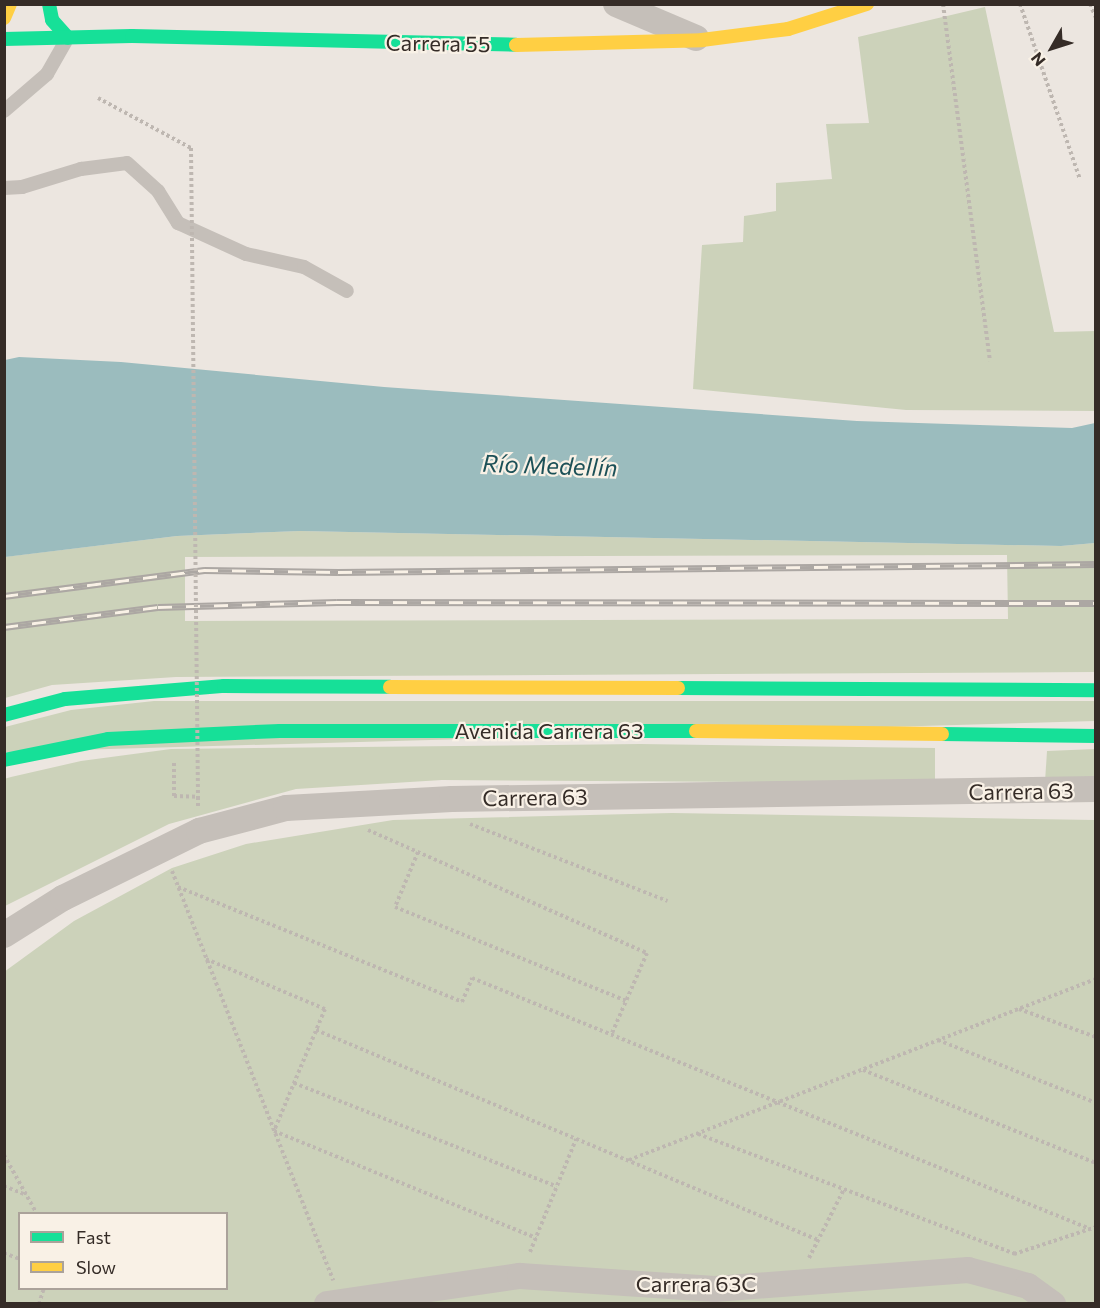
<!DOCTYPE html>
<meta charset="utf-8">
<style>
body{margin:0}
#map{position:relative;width:1100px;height:1308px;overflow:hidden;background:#ece6e0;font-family:Commissioner,sans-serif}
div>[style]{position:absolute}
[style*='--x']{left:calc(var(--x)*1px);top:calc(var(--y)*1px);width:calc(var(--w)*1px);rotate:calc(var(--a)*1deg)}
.green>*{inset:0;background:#ccd2ba}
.water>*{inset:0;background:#9bbcbe}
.path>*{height:4px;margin-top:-2px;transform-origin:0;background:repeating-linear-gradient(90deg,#beb7b1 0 3px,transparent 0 6px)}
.lane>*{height:14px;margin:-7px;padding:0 7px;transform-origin:7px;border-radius:7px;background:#c5bfb9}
.street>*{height:26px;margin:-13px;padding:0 13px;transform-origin:13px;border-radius:13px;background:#c5bfb9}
.fast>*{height:14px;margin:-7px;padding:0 7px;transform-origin:7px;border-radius:7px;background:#16e098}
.slow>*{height:14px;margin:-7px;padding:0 7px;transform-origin:7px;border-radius:7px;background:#ffcf43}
.rail>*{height:7px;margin-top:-3.5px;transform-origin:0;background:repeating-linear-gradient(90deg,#f9f1e6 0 14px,#aca7a3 0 28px);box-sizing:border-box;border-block:2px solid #aca7a3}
.path-bridge>*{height:4px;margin-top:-2px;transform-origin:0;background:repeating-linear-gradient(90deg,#beb7b1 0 3px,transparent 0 6px)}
span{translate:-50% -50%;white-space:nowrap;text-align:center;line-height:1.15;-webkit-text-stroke:4.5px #f9f1e6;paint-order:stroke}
.street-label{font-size:22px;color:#352c27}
.water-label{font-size:24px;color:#1c5057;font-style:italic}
.frame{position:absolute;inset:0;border:6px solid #352c27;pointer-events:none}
.legend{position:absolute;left:18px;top:1212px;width:210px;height:78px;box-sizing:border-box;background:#f9f1e6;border:2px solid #aba29a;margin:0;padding:8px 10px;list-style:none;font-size:18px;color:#352c27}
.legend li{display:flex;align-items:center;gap:12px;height:30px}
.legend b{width:30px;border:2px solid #aba29a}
.north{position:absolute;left:1022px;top:18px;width:60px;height:60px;-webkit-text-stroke:4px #f9f1e6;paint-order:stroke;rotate:231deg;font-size:16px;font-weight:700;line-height:24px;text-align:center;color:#352c27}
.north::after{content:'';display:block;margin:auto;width:21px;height:27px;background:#352c27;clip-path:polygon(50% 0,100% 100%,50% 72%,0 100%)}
</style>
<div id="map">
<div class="green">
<div style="clip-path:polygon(985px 7px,1054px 332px,1095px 331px,1095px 411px,906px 410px,693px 389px,702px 245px,743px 242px,744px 216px,776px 211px,776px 183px,832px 179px,826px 124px,869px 123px,858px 37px)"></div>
<div style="clip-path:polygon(evenodd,300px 531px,1061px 546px,1095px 543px,1095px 672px,176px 677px,52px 685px,5px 698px,4px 557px,177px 536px,300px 531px,1007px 555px,1008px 619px,185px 621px,185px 557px,1007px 555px)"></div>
<div style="clip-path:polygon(154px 701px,1096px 701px,1095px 721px,5px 752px,5px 727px,71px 710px)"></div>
<div style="clip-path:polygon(640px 744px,935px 748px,935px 783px,442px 780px,296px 789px,169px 824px,5px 906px,4px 779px,11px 777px,81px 761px,171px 749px)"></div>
<div style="clip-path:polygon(1095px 749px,1095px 780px,1045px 782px,1047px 751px)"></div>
<div style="clip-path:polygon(evenodd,672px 813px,1095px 820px,1095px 1303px,5px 1303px,4px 972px,74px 921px,172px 868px,246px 844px,393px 820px,672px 813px,20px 1214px,226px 1214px,226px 1288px,20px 1288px,20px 1214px)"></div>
</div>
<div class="water">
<div style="clip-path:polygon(19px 357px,121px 362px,384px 387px,857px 421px,1072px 428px,1095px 423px,1095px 543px,1061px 546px,300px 531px,177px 536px,5px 557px,5px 360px)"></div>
</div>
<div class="path">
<div style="--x:943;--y:4;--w:360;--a:82.5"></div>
<div style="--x:1020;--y:4;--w:185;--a:71.1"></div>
<div style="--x:1090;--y:4;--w:15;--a:67"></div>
<div style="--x:98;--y:98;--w:106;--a:28.3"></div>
<div style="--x:174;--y:763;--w:33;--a:90"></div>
<div style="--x:174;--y:796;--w:24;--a:2"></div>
<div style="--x:198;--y:797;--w:9;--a:90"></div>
<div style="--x:470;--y:824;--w:212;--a:21.3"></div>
<div style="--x:368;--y:830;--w:305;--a:23.8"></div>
<div style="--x:647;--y:953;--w:87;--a:113.6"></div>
<div style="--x:418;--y:852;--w:60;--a:112.7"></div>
<div style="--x:395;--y:907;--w:249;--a:22.1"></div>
<div style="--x:172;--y:871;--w:440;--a:68.5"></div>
<div style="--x:178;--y:887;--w:306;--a:22"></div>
<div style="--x:462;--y:1002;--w:26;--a:-67"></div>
<div style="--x:472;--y:978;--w:667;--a:22.1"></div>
<div style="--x:206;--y:959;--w:129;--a:22.8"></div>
<div style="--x:325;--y:1009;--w:132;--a:112.7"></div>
<div style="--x:274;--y:1131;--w:283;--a:22.2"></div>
<div style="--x:1019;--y:1009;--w:82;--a:20"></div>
<div style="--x:316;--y:1030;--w:544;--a:22.7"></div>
<div style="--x:938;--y:1040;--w:170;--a:21.7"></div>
<div style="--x:863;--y:1070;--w:251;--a:21.8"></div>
<div style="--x:294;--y:1083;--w:282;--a:21.5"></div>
<div style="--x:698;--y:1134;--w:339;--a:20.7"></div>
<div style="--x:4;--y:1155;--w:68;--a:60.8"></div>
<div style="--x:629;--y:1160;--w:501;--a:-21.19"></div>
<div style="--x:4;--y:1186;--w:24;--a:22"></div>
<div style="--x:530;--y:1252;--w:122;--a:-67.8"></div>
<div style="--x:4;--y:1253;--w:17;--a:21"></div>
<div style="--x:1014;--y:1254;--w:86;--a:-18.2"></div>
<div style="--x:809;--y:1258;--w:77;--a:-63.1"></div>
<div style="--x:39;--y:1304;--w:17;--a:-73"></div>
</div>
<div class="lane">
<div style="--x:4;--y:111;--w:57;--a:-40.7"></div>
<div style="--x:47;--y:74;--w:40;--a:-60.3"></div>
<div style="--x:4;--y:188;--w:18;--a:-3"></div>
<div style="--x:22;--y:187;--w:62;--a:-17"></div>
<div style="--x:81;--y:169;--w:46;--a:-7.4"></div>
<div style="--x:127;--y:163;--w:42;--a:42.1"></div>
<div style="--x:158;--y:191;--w:38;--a:58"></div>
<div style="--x:178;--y:223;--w:75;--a:24.5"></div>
<div style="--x:246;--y:254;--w:59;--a:12.6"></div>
<div style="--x:304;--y:267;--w:49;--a:29.2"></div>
</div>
<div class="street">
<div style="--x:616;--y:4;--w:87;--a:23"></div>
<div style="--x:4;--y:935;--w:70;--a:-32.1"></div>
<div style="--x:63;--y:898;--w:152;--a:-26.2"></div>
<div style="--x:199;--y:831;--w:90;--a:-14.8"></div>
<div style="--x:286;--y:808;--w:166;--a:-3.1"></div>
<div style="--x:452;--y:799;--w:644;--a:-0.89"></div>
<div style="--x:327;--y:1304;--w:195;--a:-8.3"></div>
<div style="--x:520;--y:1276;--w:195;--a:3.8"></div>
<div style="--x:715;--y:1289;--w:254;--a:-4.3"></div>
<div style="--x:968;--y:1270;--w:62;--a:14.9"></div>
<div style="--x:1028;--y:1286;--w:31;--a:36"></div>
</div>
<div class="fast">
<div style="--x:49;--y:4;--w:16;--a:79"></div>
<div style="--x:52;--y:20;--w:24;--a:48"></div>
<div style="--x:4;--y:39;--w:128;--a:-1.3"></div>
<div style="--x:132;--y:36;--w:384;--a:1.3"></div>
<div style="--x:678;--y:688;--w:418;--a:0.3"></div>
<div style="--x:4;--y:715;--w:63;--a:-14.7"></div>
<div style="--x:65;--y:699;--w:160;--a:-4.7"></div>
<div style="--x:224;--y:686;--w:166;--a:0.3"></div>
<div style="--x:942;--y:734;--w:154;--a:0.7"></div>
<div style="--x:4;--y:760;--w:106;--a:-11.4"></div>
<div style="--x:108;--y:739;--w:172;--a:-2.7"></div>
<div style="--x:280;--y:731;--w:416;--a:0"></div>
</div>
<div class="slow">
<div style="--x:4;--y:18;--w:15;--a:-67"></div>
<div style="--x:516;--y:45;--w:186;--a:-1.5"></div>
<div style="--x:702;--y:40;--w:87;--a:-7.3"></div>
<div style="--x:788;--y:29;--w:83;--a:-17.6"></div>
<div style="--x:390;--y:687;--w:288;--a:0.2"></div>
<div style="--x:696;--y:731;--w:246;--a:0.7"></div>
</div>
<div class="rail">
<div style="--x:4;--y:596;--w:202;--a:-7.4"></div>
<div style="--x:204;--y:570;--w:134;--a:0.9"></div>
<div style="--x:338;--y:572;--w:758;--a:-0.6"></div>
<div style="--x:4;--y:627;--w:155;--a:-7.4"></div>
<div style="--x:158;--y:607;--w:179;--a:-1.6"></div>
<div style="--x:337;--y:602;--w:759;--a:0.08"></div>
</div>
<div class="path-bridge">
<div style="--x:191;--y:148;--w:649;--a:89.38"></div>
</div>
<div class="street-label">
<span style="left:438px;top:43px;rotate:1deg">Carrera 55</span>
<span style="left:549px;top:731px">Avenida Carrera 63</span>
<span style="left:1021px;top:791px;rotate:-1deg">Carrera 63</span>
<span style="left:535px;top:797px;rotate:-1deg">Carrera 63</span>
<span style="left:696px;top:1284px">Carrera 63C</span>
</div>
<div class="water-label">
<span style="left:550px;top:465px;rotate:2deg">Río Medellín</span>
</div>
<div class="frame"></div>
<ul class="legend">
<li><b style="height:8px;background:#16e098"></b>Fast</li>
<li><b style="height:8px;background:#ffcf43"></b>Slow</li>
</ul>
<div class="north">N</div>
</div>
